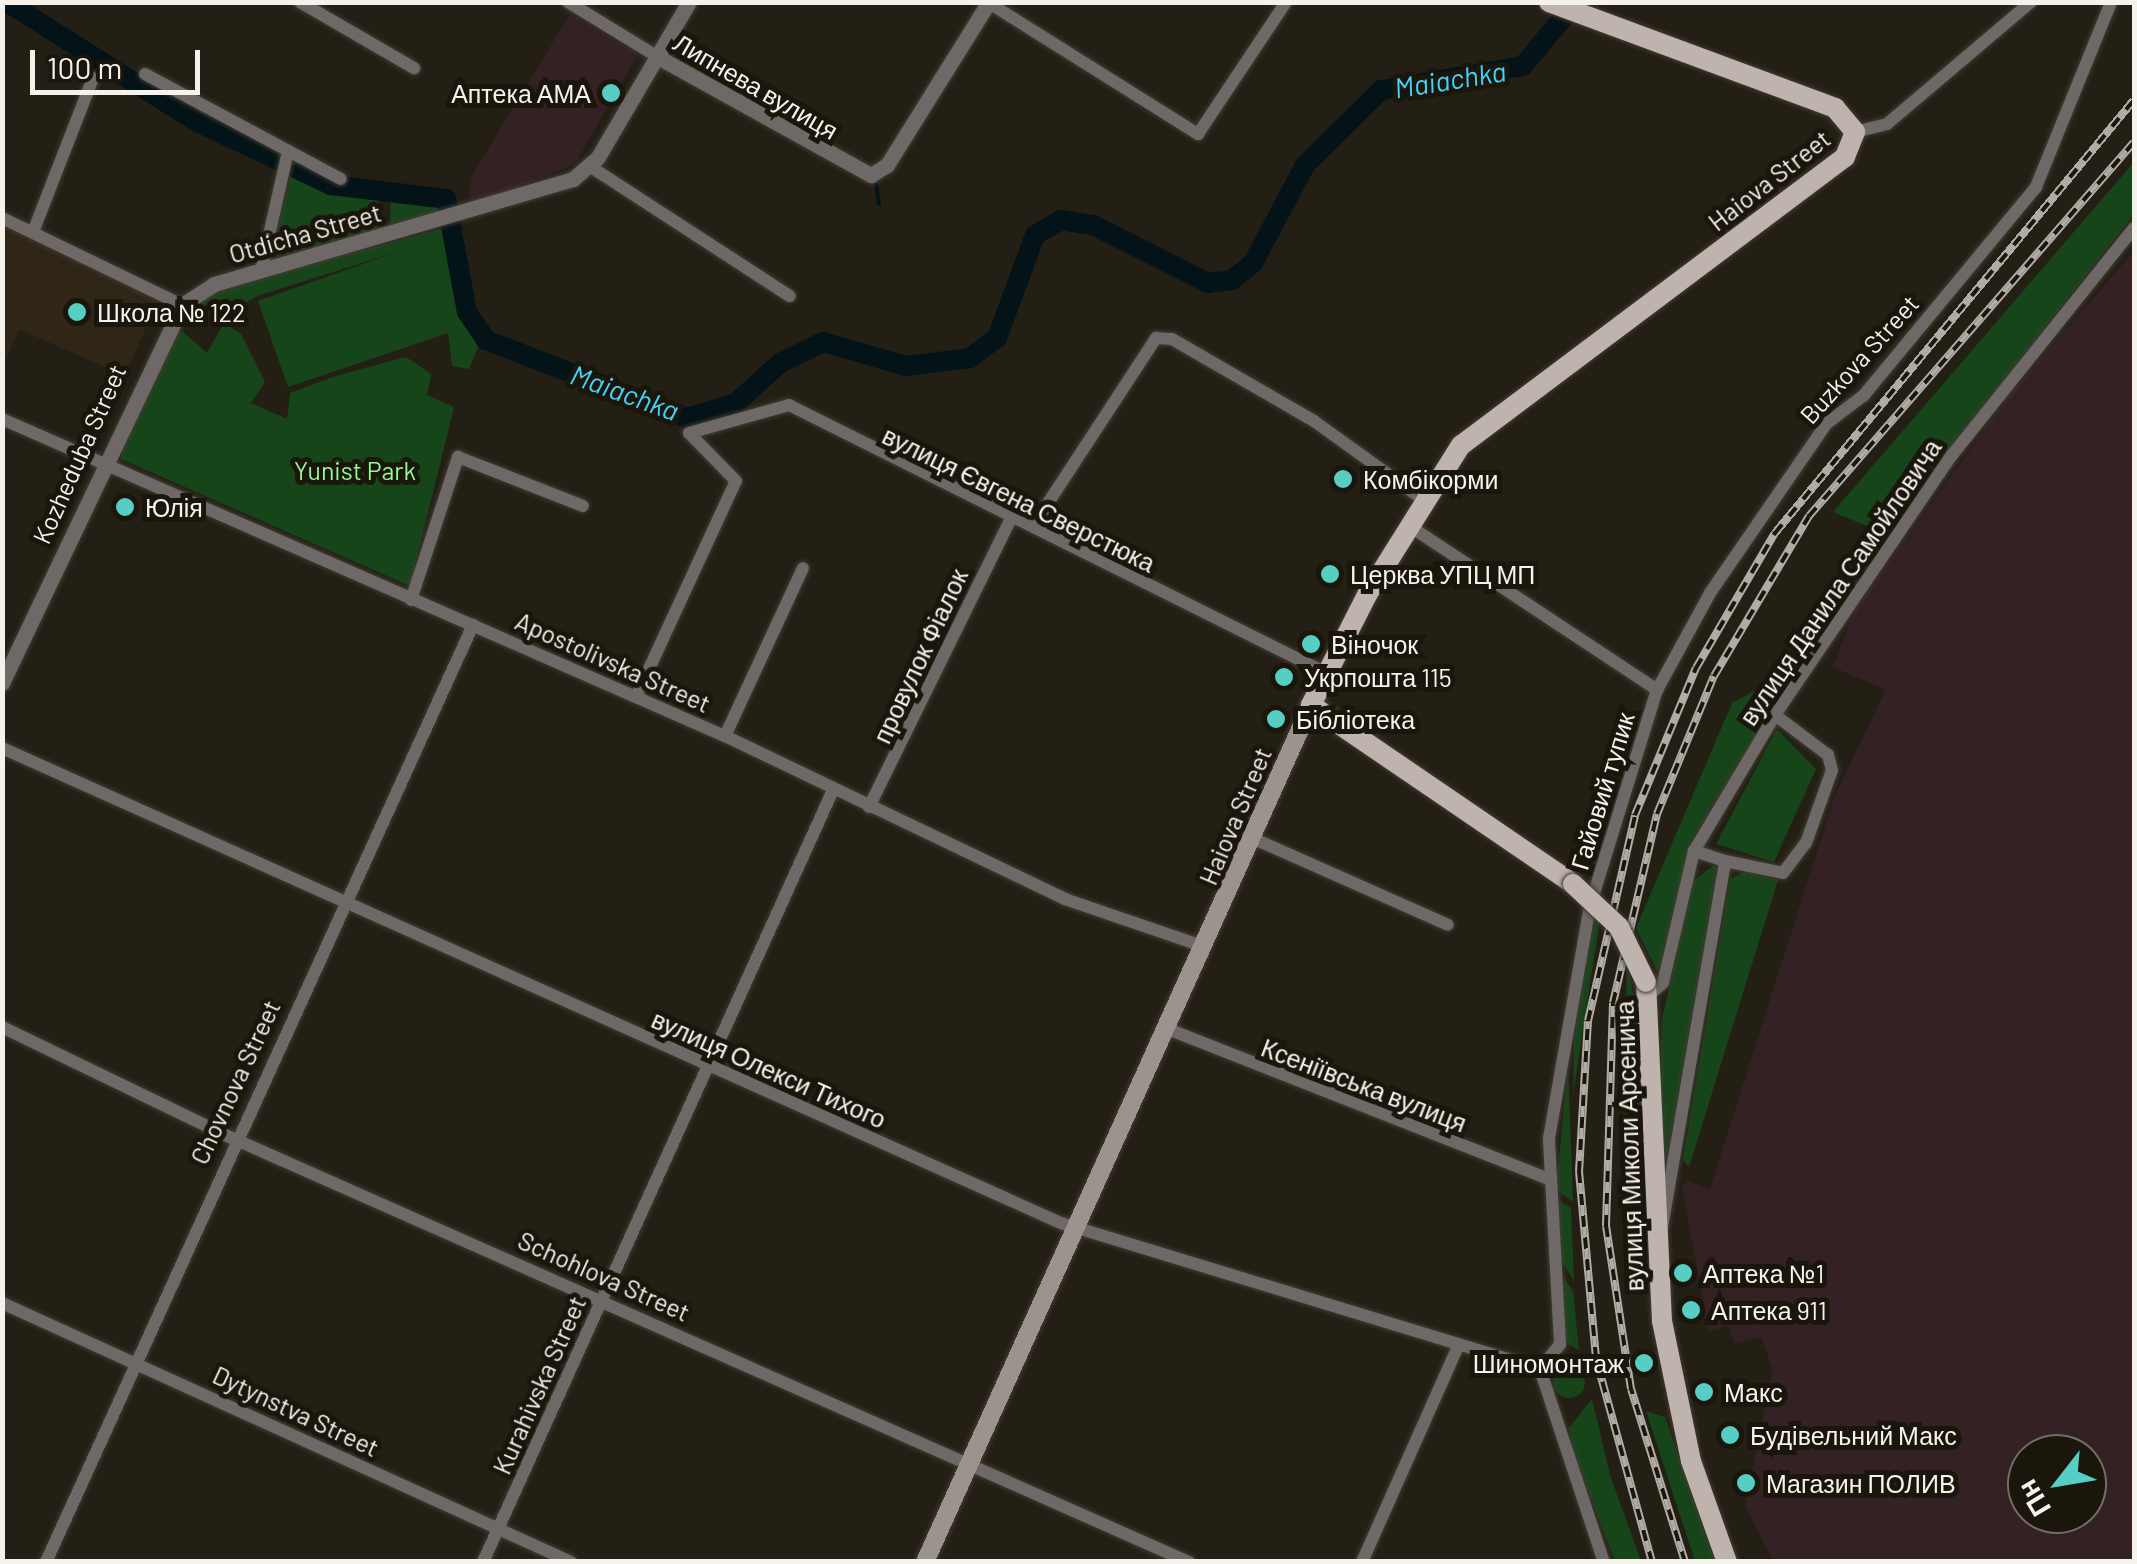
<!DOCTYPE html>
<meta charset="utf-8">
<style>
body{margin:0}
#map{position:relative;width:2137px;height:1564px;overflow:hidden;background:#241f15;font-family:Barlow,sans-serif}
div>[style]{position:absolute}
[style*='--x']{left:calc(var(--x)*1px);top:calc(var(--y)*1px);width:calc(var(--w)*1px);rotate:calc(var(--a)*1deg)}
.built>*{inset:0;background:#2f2617}
.medical>*{inset:0;background:#342124}
.green>*{inset:0;background:#17451a}
.round{border-radius:50%}
.stream>*{height:4px;margin:-2px;padding:0 2px;transform-origin:2px;border-radius:2px;background:#031318}
.river>*{height:20px;margin:-10px;padding:0 10px;transform-origin:10px;border-radius:10px;background:#031318}
.roads{filter:drop-shadow(0 0 2px #413c33) drop-shadow(0 0 2px #413c33)}
.minor>*{height:12px;margin:-6px;padding:0 6px;transform-origin:6px;border-radius:6px;background:#6e6966}
.tertiary>*{height:15px;margin:-7.5px;padding:0 7.5px;transform-origin:7.5px;border-radius:7.5px;background:#6e6966}
.secondary>*{height:18px;margin:-9px;padding:0 9px;transform-origin:9px;border-radius:9px;background:#9c928e}
.primary>*{height:20px;margin:-10px;padding:0 10px;transform-origin:10px;border-radius:10px;background:#bfb3ad}
.rail>*{height:8px;margin-top:-4px;transform-origin:0;background:repeating-linear-gradient(90deg,#1b160c 0 11px,#b0aca5 0 22px);box-sizing:border-box;border-block:2px solid #b0aca5}
.bridges{filter:drop-shadow(0 0 2px #413c33) drop-shadow(0 0 2px #413c33)}
.primary-bridge>*{height:20px;margin:-10px;padding:0 10px;transform-origin:10px;border-radius:10px;background:#bfb3ad}
.dots>*{width:28px;height:28px;translate:-50% -50%;box-sizing:border-box;border:5px solid #1b160c;border-radius:50%}
span{translate:-50% -50%;white-space:nowrap;text-align:center;line-height:1.15;-webkit-text-stroke:10px #1b160c;paint-order:stroke}
.street-label{font-size:25px;color:#f5f1eb}
.poi-label{font-size:25px;color:#f5f1eb}
.right{translate:-100% -50%;text-align:right}
.left{translate:0 -50%;text-align:left}
.park-label{font-size:25px;color:#96f897}
.water-label{font-size:28px;color:#43d3f6;font-style:italic}
.frame{position:absolute;inset:0;border:5px solid #f5f1eb;pointer-events:none}
.north{position:absolute;left:2007px;top:1434px;width:100px;height:100px;box-sizing:border-box;background:#1b160c;border:2px solid #726e65;border-radius:50%;rotate:239deg;font-size:28px;font-weight:700;line-height:40px;text-align:center;color:#f5f1eb}
.north::after{content:'';display:block;margin:auto;width:35px;height:45px;background:#56cec3;clip-path:polygon(50% 0,100% 100%,50% 72%,0 100%)}
.scale{position:absolute;left:30px;top:50px;width:170px;height:45px;box-sizing:border-box;border:5px solid #f5f1eb;border-top:0;padding-left:12px;font-size:30px;line-height:35px;white-space:nowrap;color:#f5f1eb;-webkit-text-stroke:8px #1b160c;paint-order:stroke}
</style>
<div id="map">
<div class="built">
<div style="clip-path:polygon(3px 224px,160px 295px,125px 376px,19px 329px,3px 366px)"></div>
</div>
<div class="medical">
<div style="clip-path:polygon(570px 14px,638px 54px,575px 164px,469px 207px,470px 179px)"></div>
<div style="clip-path:polygon(evenodd,2134px 251px,2134px 1561px,1773px 1561px,1745px 1506px,1773px 1369px,1761px 1337px,1735px 1344px,1729px 1326px,1709px 1331px,1682px 1188px,1688px 1181px,1710px 1189px,1835px 795px,1886px 690px,1833px 667px,1853px 613px,2010px 394px,2134px 251px,2027px 1454px,2087px 1454px,2087px 1514px,2027px 1514px,2027px 1454px)"></div>
</div>
<div class="green">
<div style="clip-path:polygon(2134px 162px,2134px 214px,1884px 533px,1833px 512px)"></div>
<div style="clip-path:polygon(291px 174px,326px 190px,377px 192px,383px 228px,270px 259px)"></div>
<div style="clip-path:polygon(391px 192px,439px 203px,441px 214px,390px 225px)"></div>
<div style="clip-path:polygon(445px 228px,479px 345px,469px 369px,452px 366px,448px 333px,288px 387px,258px 301px,397px 252px,257px 296px,238px 308px,208px 314px,193px 305px,218px 289px)"></div>
<div style="clip-path:polygon(224px 323px,241px 334px,265px 382px,251px 403px,287px 419px,290px 393px,336px 376px,406px 357px,431px 374px,427px 395px,454px 407px,410px 586px,121px 459px,122px 432px,174px 324px,207px 353px)"></div>
<div style="clip-path:polygon(1754px 691px,1779px 698px,1692px 839px,1658px 973px,1636px 928px,1732px 703px)"></div>
<div style="clip-path:polygon(1777px 729px,1816px 769px,1774px 862px,1716px 844px)"></div>
<div style="clip-path:polygon(1714px 865px,1717px 869px,1657px 1218px,1662px 1019px,1693px 881px)"></div>
<div style="clip-path:polygon(1746px 871px,1778px 880px,1689px 1167px,1683px 1160px,1730px 879px)"></div>
<div style="clip-path:polygon(1593px 912px,1600px 920px,1573px 1094px,1574px 1038px)"></div>
<div style="clip-path:polygon(1627px 965px,1644px 1042px,1631px 1212px,1622px 1171px)"></div>
<div style="clip-path:polygon(1568px 1066px,1573px 1202px,1556px 1189px)"></div>
<div style="clip-path:polygon(1554px 1197px,1571px 1208px,1574px 1281px,1560px 1258px)"></div>
<div style="clip-path:polygon(1558px 1269px,1573px 1291px,1579px 1350px,1565px 1342px)"></div>
<div class="round" style="left:1553px;top:1366px;width:32px;height:32px"></div>
<div style="clip-path:polygon(1592px 1399px,1610px 1475px,1641px 1561px,1615px 1561px,1573px 1453px,1569px 1428px)"></div>
<div style="clip-path:polygon(1646px 1411px,1665px 1417px,1715px 1561px,1695px 1561px)"></div>
</div>
<div class="stream">
<div style="--x:876;--y:183;--w:21;--a:82"></div>
</div>
<div class="river">
<div style="--x:7;--y:2;--w:222;--a:32.3"></div>
<div style="--x:195;--y:121;--w:150;--a:25.2"></div>
<div style="--x:331;--y:185;--w:116;--a:6.9"></div>
<div style="--x:446;--y:199;--w:115;--a:79.5"></div>
<div style="--x:467;--y:312;--w:34;--a:56"></div>
<div style="--x:486;--y:340;--w:216;--a:21.2"></div>
<div style="--x:687;--y:418;--w:51;--a:-17"></div>
<div style="--x:736;--y:403;--w:59;--a:-42.3"></div>
<div style="--x:780;--y:363;--w:48;--a:-26"></div>
<div style="--x:823;--y:342;--w:86;--a:16.1"></div>
<div style="--x:906;--y:366;--w:64;--a:-7.1"></div>
<div style="--x:970;--y:358;--w:34;--a:-37"></div>
<div style="--x:997;--y:338;--w:110;--a:-69.7"></div>
<div style="--x:1035;--y:235;--w:30;--a:-30"></div>
<div style="--x:1061;--y:220;--w:32;--a:9"></div>
<div style="--x:1093;--y:225;--w:129;--a:26.8"></div>
<div style="--x:1208;--y:283;--w:24;--a:-7"></div>
<div style="--x:1232;--y:280;--w:27;--a:-39"></div>
<div style="--x:1253;--y:263;--w:111;--a:-62"></div>
<div style="--x:1305;--y:165;--w:107;--a:-44.6"></div>
<div style="--x:1381;--y:90;--w:144;--a:-9.6"></div>
<div style="--x:1523;--y:66;--w:83;--a:-50.4"></div>
</div>
<div class="roads">
<div class="minor">
<div style="--x:300;--y:2;--w:132;--a:30.1"></div>
<div style="--x:568;--y:2;--w:103;--a:31.5"></div>
<div style="--x:989;--y:3;--w:247;--a:32.1"></div>
<div style="--x:1198;--y:134;--w:159;--a:-56.3"></div>
<div style="--x:145;--y:74;--w:222;--a:28.2"></div>
<div style="--x:1855;--y:132;--w:33;--a:-14"></div>
<div style="--x:1887;--y:124;--w:189;--a:-40.3"></div>
<div style="--x:591;--y:167;--w:237;--a:33"></div>
<div style="--x:2;--y:218;--w:200;--a:25.8"></div>
<div style="--x:33;--y:232;--w:165;--a:-68.7"></div>
<div style="--x:261;--y:271;--w:123;--a:-77.3"></div>
<div style="--x:2;--y:419;--w:789;--a:23.68"></div>
<div style="--x:725;--y:736;--w:377;--a:25.6"></div>
<div style="--x:1065;--y:899;--w:148;--a:18.9"></div>
<div style="--x:689;--y:433;--w:104;--a:-15.6"></div>
<div style="--x:789;--y:405;--w:600;--a:26.52"></div>
<div style="--x:1408;--y:525;--w:299;--a:33.5"></div>
<div style="--x:1033;--y:526;--w:225;--a:-56.8"></div>
<div style="--x:1156;--y:338;--w:16;--a:4"></div>
<div style="--x:1172;--y:339;--w:164;--a:30"></div>
<div style="--x:1314;--y:421;--w:135;--a:35.7"></div>
<div style="--x:411;--y:600;--w:151;--a:-71.8"></div>
<div style="--x:458;--y:457;--w:134;--a:21.4"></div>
<div style="--x:636;--y:697;--w:238;--a:-65.2"></div>
<div style="--x:736;--y:481;--w:67;--a:-134.4"></div>
<div style="--x:725;--y:736;--w:185;--a:-65.1"></div>
<div style="--x:2;--y:748;--w:1161;--a:24.16"></div>
<div style="--x:1061;--y:1223;--w:501;--a:16.95"></div>
<div style="--x:869;--y:807;--w:318;--a:-63.8"></div>
<div style="--x:1252;--y:838;--w:214;--a:23.9"></div>
<div style="--x:1725;--y:861;--w:59;--a:11.7"></div>
<div style="--x:1783;--y:873;--w:38;--a:-53"></div>
<div style="--x:1806;--y:843;--w:77;--a:-70.4"></div>
<div style="--x:1832;--y:770;--w:16;--a:-105"></div>
<div style="--x:1828;--y:755;--w:66;--a:-143"></div>
<div style="--x:1649;--y:995;--w:18;--a:-41"></div>
<div style="--x:1663;--y:983;--w:136;--a:-76.8"></div>
<div style="--x:1694;--y:851;--w:158;--a:-59.2"></div>
<div style="--x:1775;--y:715;--w:315;--a:-55.8"></div>
<div style="--x:1952;--y:455;--w:291;--a:-51.3"></div>
<div style="--x:2;--y:1027;--w:255;--a:25.8"></div>
<div style="--x:232;--y:1138;--w:1047;--a:23.9"></div>
<div style="--x:1168;--y:1029;--w:407;--a:21.5"></div>
<div style="--x:1661;--y:1233;--w:377;--a:-80.2"></div>
<div style="--x:1725;--y:861;--w:33;--a:-162"></div>
<div style="--x:2;--y:1303;--w:625;--a:24.47"></div>
<div style="--x:1540;--y:1369;--w:32;--a:-51"></div>
<div style="--x:1560;--y:1344;--w:206;--a:-93.1"></div>
<div style="--x:1549;--y:1138;--w:236;--a:-80"></div>
<div style="--x:1590;--y:906;--w:226;--a:-72.8"></div>
<div style="--x:1657;--y:690;--w:111;--a:-61.3"></div>
<div style="--x:1710;--y:593;--w:205;--a:-55.5"></div>
<div style="--x:1826;--y:424;--w:48;--a:-37.3"></div>
<div style="--x:1864;--y:395;--w:270;--a:-50.4"></div>
<div style="--x:2036;--y:187;--w:200;--a:-67.9"></div>
<div style="--x:1540;--y:1369;--w:203;--a:71.7"></div>
<div style="--x:46;--y:1562;--w:1030;--a:-65.5"></div>
<div style="--x:483;--y:1562;--w:848;--a:-65.61"></div>
<div style="--x:1362;--y:1562;--w:233;--a:-66"></div>
</div>
<div class="tertiary">
<div style="--x:656;--y:56;--w:246;--a:29"></div>
<div style="--x:871;--y:175;--w:19;--a:-32"></div>
<div style="--x:887;--y:165;--w:192;--a:-58"></div>
<div style="--x:2;--y:683;--w:419;--a:-64.5"></div>
<div style="--x:182;--y:305;--w:38;--a:-33"></div>
<div style="--x:214;--y:284;--w:374;--a:-16.3"></div>
<div style="--x:573;--y:179;--w:33;--a:-41"></div>
<div style="--x:598;--y:157;--w:180;--a:-59.6"></div>
</div>
<div class="secondary">
<div style="--x:925;--y:1562;--w:940;--a:-65.75"></div>
</div>
<div class="primary">
<div style="--x:1549;--y:2;--w:305;--a:20.3"></div>
<div style="--x:1835;--y:108;--w:31;--a:50"></div>
<div style="--x:1855;--y:132;--w:27;--a:112"></div>
<div style="--x:1845;--y:157;--w:480;--a:143.1"></div>
<div style="--x:1461;--y:445;--w:175;--a:122.1"></div>
<div style="--x:1368;--y:593;--w:126;--a:117"></div>
<div style="--x:1311;--y:705;--w:317;--a:34.3"></div>
<div style="--x:1646;--y:982;--w:339;--a:87.3"></div>
<div style="--x:1662;--y:1321;--w:143;--a:78.3"></div>
<div style="--x:1691;--y:1461;--w:107;--a:70.4"></div>
</div>
</div>
<div class="rail">
<div style="--x:1652;--y:1562;--w:212;--a:-105.4"></div>
<div style="--x:1596;--y:1358;--w:187;--a:-95.2"></div>
<div style="--x:1579;--y:1172;--w:151;--a:-86.6"></div>
<div style="--x:1588;--y:1021;--w:211;--a:-77.1"></div>
<div style="--x:1635;--y:815;--w:159;--a:-67.5"></div>
<div style="--x:1696;--y:668;--w:156;--a:-59.7"></div>
<div style="--x:1775;--y:533;--w:562;--a:-50.34"></div>
<div style="--x:1685;--y:1562;--w:181;--a:-107.3"></div>
<div style="--x:1631;--y:1389;--w:165;--a:-98.7"></div>
<div style="--x:1606;--y:1226;--w:223;--a:-88.2"></div>
<div style="--x:1613;--y:1003;--w:194;--a:-76.9"></div>
<div style="--x:1657;--y:814;--w:149;--a:-67.6"></div>
<div style="--x:1714;--y:676;--w:186;--a:-59.3"></div>
<div style="--x:1809;--y:516;--w:495;--a:-49"></div>
</div>
<div class="bridges">
<div class="primary-bridge">
<div style="--x:1573;--y:884;--w:63;--a:43.1"></div>
<div style="--x:1619;--y:927;--w:61;--a:63.9"></div>
</div>
</div>
<div class="dots">
<div style="left:611px;top:93px;background:#56cec3"></div>
<div style="left:77px;top:312px;background:#56cec3"></div>
<div style="left:1343px;top:479px;background:#56cec3"></div>
<div style="left:125px;top:507px;background:#56cec3"></div>
<div style="left:1330px;top:574px;background:#56cec3"></div>
<div style="left:1311px;top:644px;background:#56cec3"></div>
<div style="left:1284px;top:677px;background:#56cec3"></div>
<div style="left:1276px;top:719px;background:#56cec3"></div>
<div style="left:1683px;top:1273px;background:#56cec3"></div>
<div style="left:1691px;top:1310px;background:#56cec3"></div>
<div style="left:1644px;top:1363px;background:#56cec3"></div>
<div style="left:1704px;top:1392px;background:#56cec3"></div>
<div style="left:1730px;top:1435px;background:#56cec3"></div>
<div style="left:1746px;top:1483px;background:#56cec3"></div>
</div>
<div class="street-label">
<span style="left:756px;top:86px;rotate:30deg">Липнева вулиця</span>
<span style="left:1769px;top:180px;rotate:-38deg">Haiova Street</span>
<span style="left:305px;top:233px;rotate:-16deg">Otdicha Street</span>
<span style="left:1859px;top:359px;rotate:-48deg">Buzkova Street</span>
<span style="left:79px;top:454px;rotate:-66deg">Kozheduba Street</span>
<span style="left:1019px;top:499px;rotate:26deg">вулиця Євгена Сверстюка</span>
<span style="left:1840px;top:582px;rotate:-56deg">вулиця Данила Самойловича</span>
<span style="left:920px;top:656px;rotate:-65deg">провулок Фіалок</span>
<span style="left:613px;top:662px;rotate:24deg">Apostolivska Street</span>
<span style="left:1602px;top:791px;rotate:-73deg">Гайовий тупик</span>
<span style="left:1235px;top:816px;rotate:-67deg">Haiova Street</span>
<span style="left:769px;top:1069px;rotate:24deg">вулиця Олекси Тихого</span>
<span style="left:235px;top:1082px;rotate:-65deg">Chovnova Street</span>
<span style="left:1364px;top:1085px;rotate:21deg">Ксеніївська вулиця</span>
<span style="left:1629px;top:1146px;rotate:-92deg">вулиця Миколи Арсенича</span>
<span style="left:604px;top:1276px;rotate:24deg">Schohlova Street</span>
<span style="left:539px;top:1385px;rotate:-66deg">Kurahivska Street</span>
<span style="left:296px;top:1411px;rotate:25deg">Dytynstva Street</span>
</div>
<div class="poi-label">
<span class="right" style="left:591px;top:93px">Аптека АМА</span>
<span class="left" style="left:97px;top:312px">Школа № 122</span>
<span class="left" style="left:1363px;top:479px">Комбікорми</span>
<span class="left" style="left:145px;top:507px">Юлія</span>
<span class="left" style="left:1350px;top:574px">Церква УПЦ МП</span>
<span class="left" style="left:1331px;top:644px">Віночок</span>
<span class="left" style="left:1304px;top:677px">Укрпошта 115</span>
<span class="left" style="left:1296px;top:719px">Бібліотека</span>
<span class="left" style="left:1703px;top:1273px">Аптека №1</span>
<span class="left" style="left:1711px;top:1310px">Аптека 911</span>
<span class="right" style="left:1624px;top:1363px">Шиномонтаж</span>
<span class="left" style="left:1724px;top:1392px">Макс</span>
<span class="left" style="left:1750px;top:1435px">Будівельний Макс</span>
<span class="left" style="left:1766px;top:1483px">Магазин ПОЛИВ</span>
</div>
<div class="park-label">
<span style="left:355px;top:470px">Yunist Park</span>
</div>
<div class="water-label">
<span style="left:1450px;top:79px;rotate:-9deg">Maiachka</span>
<span style="left:625px;top:392px;rotate:20deg">Maiachka</span>
</div>
<div class="frame"></div>
<div class="north">Пн</div>
<div class="scale">100 m</div>
</div>
